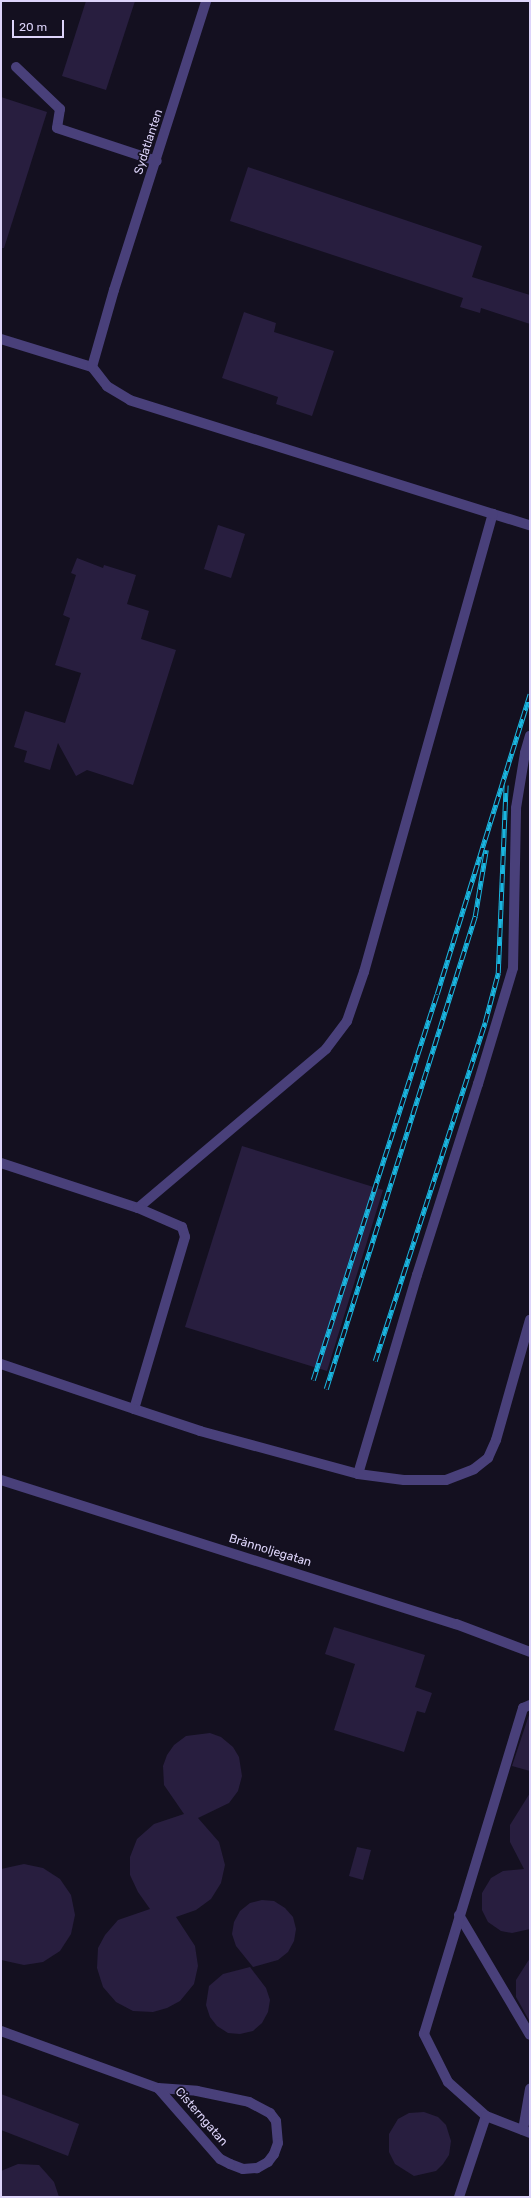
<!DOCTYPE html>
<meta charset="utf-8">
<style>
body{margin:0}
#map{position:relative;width:531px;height:2198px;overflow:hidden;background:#141020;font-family:Rubik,sans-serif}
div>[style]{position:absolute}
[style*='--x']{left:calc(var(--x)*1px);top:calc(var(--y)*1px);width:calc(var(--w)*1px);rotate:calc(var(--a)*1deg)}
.building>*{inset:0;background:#281e3f}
.service>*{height:10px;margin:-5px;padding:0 5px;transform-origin:5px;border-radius:5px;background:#49407a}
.minor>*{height:10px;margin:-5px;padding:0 5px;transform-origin:5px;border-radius:5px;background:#49407a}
.rail>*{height:4.5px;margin-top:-2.25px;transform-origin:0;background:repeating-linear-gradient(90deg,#141020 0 9px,#1ab6e0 0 18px);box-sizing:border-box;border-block:1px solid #1ab6e0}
span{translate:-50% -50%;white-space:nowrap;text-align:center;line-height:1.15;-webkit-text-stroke:3.5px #141020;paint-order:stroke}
.street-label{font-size:12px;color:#ddd4fa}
.frame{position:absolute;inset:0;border:2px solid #ddd4fa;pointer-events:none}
.scale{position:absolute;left:12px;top:20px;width:52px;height:18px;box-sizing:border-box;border:2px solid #ddd4fa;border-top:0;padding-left:5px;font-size:12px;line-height:14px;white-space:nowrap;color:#ddd4fa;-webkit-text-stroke:3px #141020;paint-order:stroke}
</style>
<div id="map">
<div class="building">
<div style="clip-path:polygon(86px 1px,135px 1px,106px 90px,62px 76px)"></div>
<div style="clip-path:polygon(1px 97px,47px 112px,4px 248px,1px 248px)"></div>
<div style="clip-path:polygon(248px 167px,482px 246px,472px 277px,530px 295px,530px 324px,481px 308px,480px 313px,460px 307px,463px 298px,230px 221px)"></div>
<div style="clip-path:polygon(244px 312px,276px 323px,274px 332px,334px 351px,312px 416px,276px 404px,278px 397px,222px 378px)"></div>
<div style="clip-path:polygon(218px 525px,245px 534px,231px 578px,204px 569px)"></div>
<div style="clip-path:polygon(77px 558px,103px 568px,104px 565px,136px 575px,127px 604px,149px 611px,141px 639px,176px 650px,133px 785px,87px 770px,76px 776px,58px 743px,50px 770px,24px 762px,27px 751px,14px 747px,25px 711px,65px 723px,81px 673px,55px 665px,70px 618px,63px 615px,76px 575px,71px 573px)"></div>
<div style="clip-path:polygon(242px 1146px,383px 1190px,327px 1371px,185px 1327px)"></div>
<div style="clip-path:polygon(334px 1627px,425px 1655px,415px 1687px,432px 1693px,425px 1713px,417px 1711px,404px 1752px,334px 1730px,355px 1664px,325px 1654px)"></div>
<div style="clip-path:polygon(530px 1712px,530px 1771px,512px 1766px)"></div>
<div style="clip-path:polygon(210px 1733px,221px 1737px,233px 1747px,239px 1757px,242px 1776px,238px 1791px,229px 1803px,198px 1818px,219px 1842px,225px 1865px,221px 1883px,211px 1899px,196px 1910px,176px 1917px,195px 1946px,198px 1966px,194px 1984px,180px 2001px,167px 2008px,153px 2012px,133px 2011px,116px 2002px,103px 1987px,97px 1968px,98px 1948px,105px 1935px,118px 1920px,150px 1909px,138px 1892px,130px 1875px,130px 1857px,137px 1839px,154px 1824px,184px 1814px,164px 1785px,163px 1766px,167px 1755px,174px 1745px,186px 1736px)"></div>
<div style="clip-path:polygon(530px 1793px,530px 1929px,512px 1933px,501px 1931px,488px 1922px,482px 1910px,482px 1893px,491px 1878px,503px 1871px,524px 1869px,510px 1842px,510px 1825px)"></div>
<div style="clip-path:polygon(357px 1847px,371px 1850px,363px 1880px,349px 1876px)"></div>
<div style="clip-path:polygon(24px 1864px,43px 1868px,60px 1879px,71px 1895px,75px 1915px,71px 1934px,60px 1951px,43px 1962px,24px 1965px,1px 1960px,1px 1869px)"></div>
<div style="clip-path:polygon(262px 1900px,274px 1901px,285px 1908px,293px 1917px,296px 1929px,294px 1941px,288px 1952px,278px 1960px,253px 1967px,236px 1946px,232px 1934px,234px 1922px,240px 1911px,250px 1903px)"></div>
<div style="clip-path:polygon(530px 1958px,530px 2022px,516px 1997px,516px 1980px)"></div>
<div style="clip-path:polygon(250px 1967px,266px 1988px,270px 2000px,268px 2012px,262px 2023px,253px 2031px,240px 2034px,228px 2033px,217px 2026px,210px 2017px,206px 2005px,209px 1986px,223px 1974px)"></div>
<div style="clip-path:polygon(1px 2094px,79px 2124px,68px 2156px,1px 2130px)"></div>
<div style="clip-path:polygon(424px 2112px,438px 2117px,446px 2125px,451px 2141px,449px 2155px,443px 2164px,436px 2171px,414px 2176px,395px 2164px,389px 2152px,389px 2134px,398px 2119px,409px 2113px)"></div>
<div style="clip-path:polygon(18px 2164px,39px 2165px,54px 2182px,59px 2197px,1px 2197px,1px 2171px)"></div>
</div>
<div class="service">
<div style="--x:16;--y:67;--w:61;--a:43.7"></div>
<div style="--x:60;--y:109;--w:19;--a:99"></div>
<div style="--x:57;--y:128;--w:105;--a:18.3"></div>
<div style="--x:1;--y:339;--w:95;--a:17.1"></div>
<div style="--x:493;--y:514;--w:39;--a:17"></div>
<div style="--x:1;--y:1163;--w:144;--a:18.2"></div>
<div style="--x:138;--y:1208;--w:246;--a:-40.2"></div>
<div style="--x:326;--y:1049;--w:35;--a:-53"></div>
<div style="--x:347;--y:1021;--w:52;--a:-70.9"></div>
<div style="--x:364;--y:972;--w:476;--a:-74.3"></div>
<div style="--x:493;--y:514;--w:380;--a:-162.6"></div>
<div style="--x:130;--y:400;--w:27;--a:-149"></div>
<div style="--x:107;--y:386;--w:24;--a:-128"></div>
<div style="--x:92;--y:367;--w:80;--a:-74.1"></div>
<div style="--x:138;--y:1208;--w:48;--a:23.4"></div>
<div style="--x:182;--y:1227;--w:10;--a:73"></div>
<div style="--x:185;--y:1237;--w:179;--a:106.5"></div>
<div style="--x:134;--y:1409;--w:70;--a:18.4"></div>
<div style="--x:200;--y:1431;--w:164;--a:15.2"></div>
<div style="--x:358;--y:1474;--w:208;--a:-73.5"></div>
<div style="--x:417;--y:1275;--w:201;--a:-72.3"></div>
<div style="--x:478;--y:1084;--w:121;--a:-73.2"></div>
<div style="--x:513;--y:968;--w:160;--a:-88.9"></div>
<div style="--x:516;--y:808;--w:56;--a:-80.7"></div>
<div style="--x:525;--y:753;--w:18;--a:-74"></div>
<div style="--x:1;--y:1364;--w:140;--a:18.7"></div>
<div style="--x:358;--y:1474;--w:46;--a:7.4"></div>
<div style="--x:404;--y:1480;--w:42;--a:0"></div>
<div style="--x:446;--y:1480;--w:30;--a:-21"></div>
<div style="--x:474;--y:1469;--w:18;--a:-38"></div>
<div style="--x:488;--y:1458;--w:20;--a:-66"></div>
<div style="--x:496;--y:1440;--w:125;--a:-74.2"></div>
<div style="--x:1;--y:1480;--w:477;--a:17.6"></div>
<div style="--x:456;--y:1624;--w:79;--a:20.7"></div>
<div style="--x:459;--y:1915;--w:139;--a:59.4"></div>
<div style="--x:1;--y:2031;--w:167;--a:20"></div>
<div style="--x:158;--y:2088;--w:39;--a:4"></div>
<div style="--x:197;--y:2091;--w:53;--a:11.9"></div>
<div style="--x:249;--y:2102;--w:24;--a:28"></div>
<div style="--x:270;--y:2113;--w:10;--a:53"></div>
<div style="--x:276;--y:2121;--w:22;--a:85"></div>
<div style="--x:278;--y:2143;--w:12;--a:110"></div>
<div style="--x:274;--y:2154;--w:10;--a:127"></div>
<div style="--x:268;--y:2162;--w:13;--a:151"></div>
<div style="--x:257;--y:2168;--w:14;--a:176"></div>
<div style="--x:243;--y:2169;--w:14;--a:-159"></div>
<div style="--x:230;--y:2164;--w:11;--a:-153"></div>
<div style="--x:220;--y:2159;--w:94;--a:-131.1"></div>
<div style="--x:486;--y:2116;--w:51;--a:-138.2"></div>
<div style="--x:448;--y:2082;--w:54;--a:-116.6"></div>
<div style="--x:424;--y:2034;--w:341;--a:-73.1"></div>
<div style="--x:523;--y:1708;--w:8;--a:-23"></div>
<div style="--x:523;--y:2130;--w:42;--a:-80.3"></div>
<div style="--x:459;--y:2197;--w:85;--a:-71.6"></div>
<div style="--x:486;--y:2116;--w:47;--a:21.1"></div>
</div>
<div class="minor">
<div style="--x:114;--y:290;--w:303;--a:-72.3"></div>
</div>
<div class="rail">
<div style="--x:375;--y:1361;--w:356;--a:-72"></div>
<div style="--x:485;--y:1022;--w:51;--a:-75.1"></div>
<div style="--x:498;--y:973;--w:188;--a:-87.6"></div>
<div style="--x:313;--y:1380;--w:405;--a:-72.2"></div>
<div style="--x:437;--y:994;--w:314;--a:-72.8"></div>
<div style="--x:326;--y:1389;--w:496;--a:-72.5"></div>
<div style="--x:475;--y:916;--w:67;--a:-80.5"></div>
</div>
<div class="street-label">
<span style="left:149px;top:142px;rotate:-72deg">Sydatlanten</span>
<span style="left:270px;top:1551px;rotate:17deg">Brännoljegatan</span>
<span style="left:201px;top:2117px;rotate:49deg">Cisterngatan</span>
</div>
<div class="frame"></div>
<div class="scale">20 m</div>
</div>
